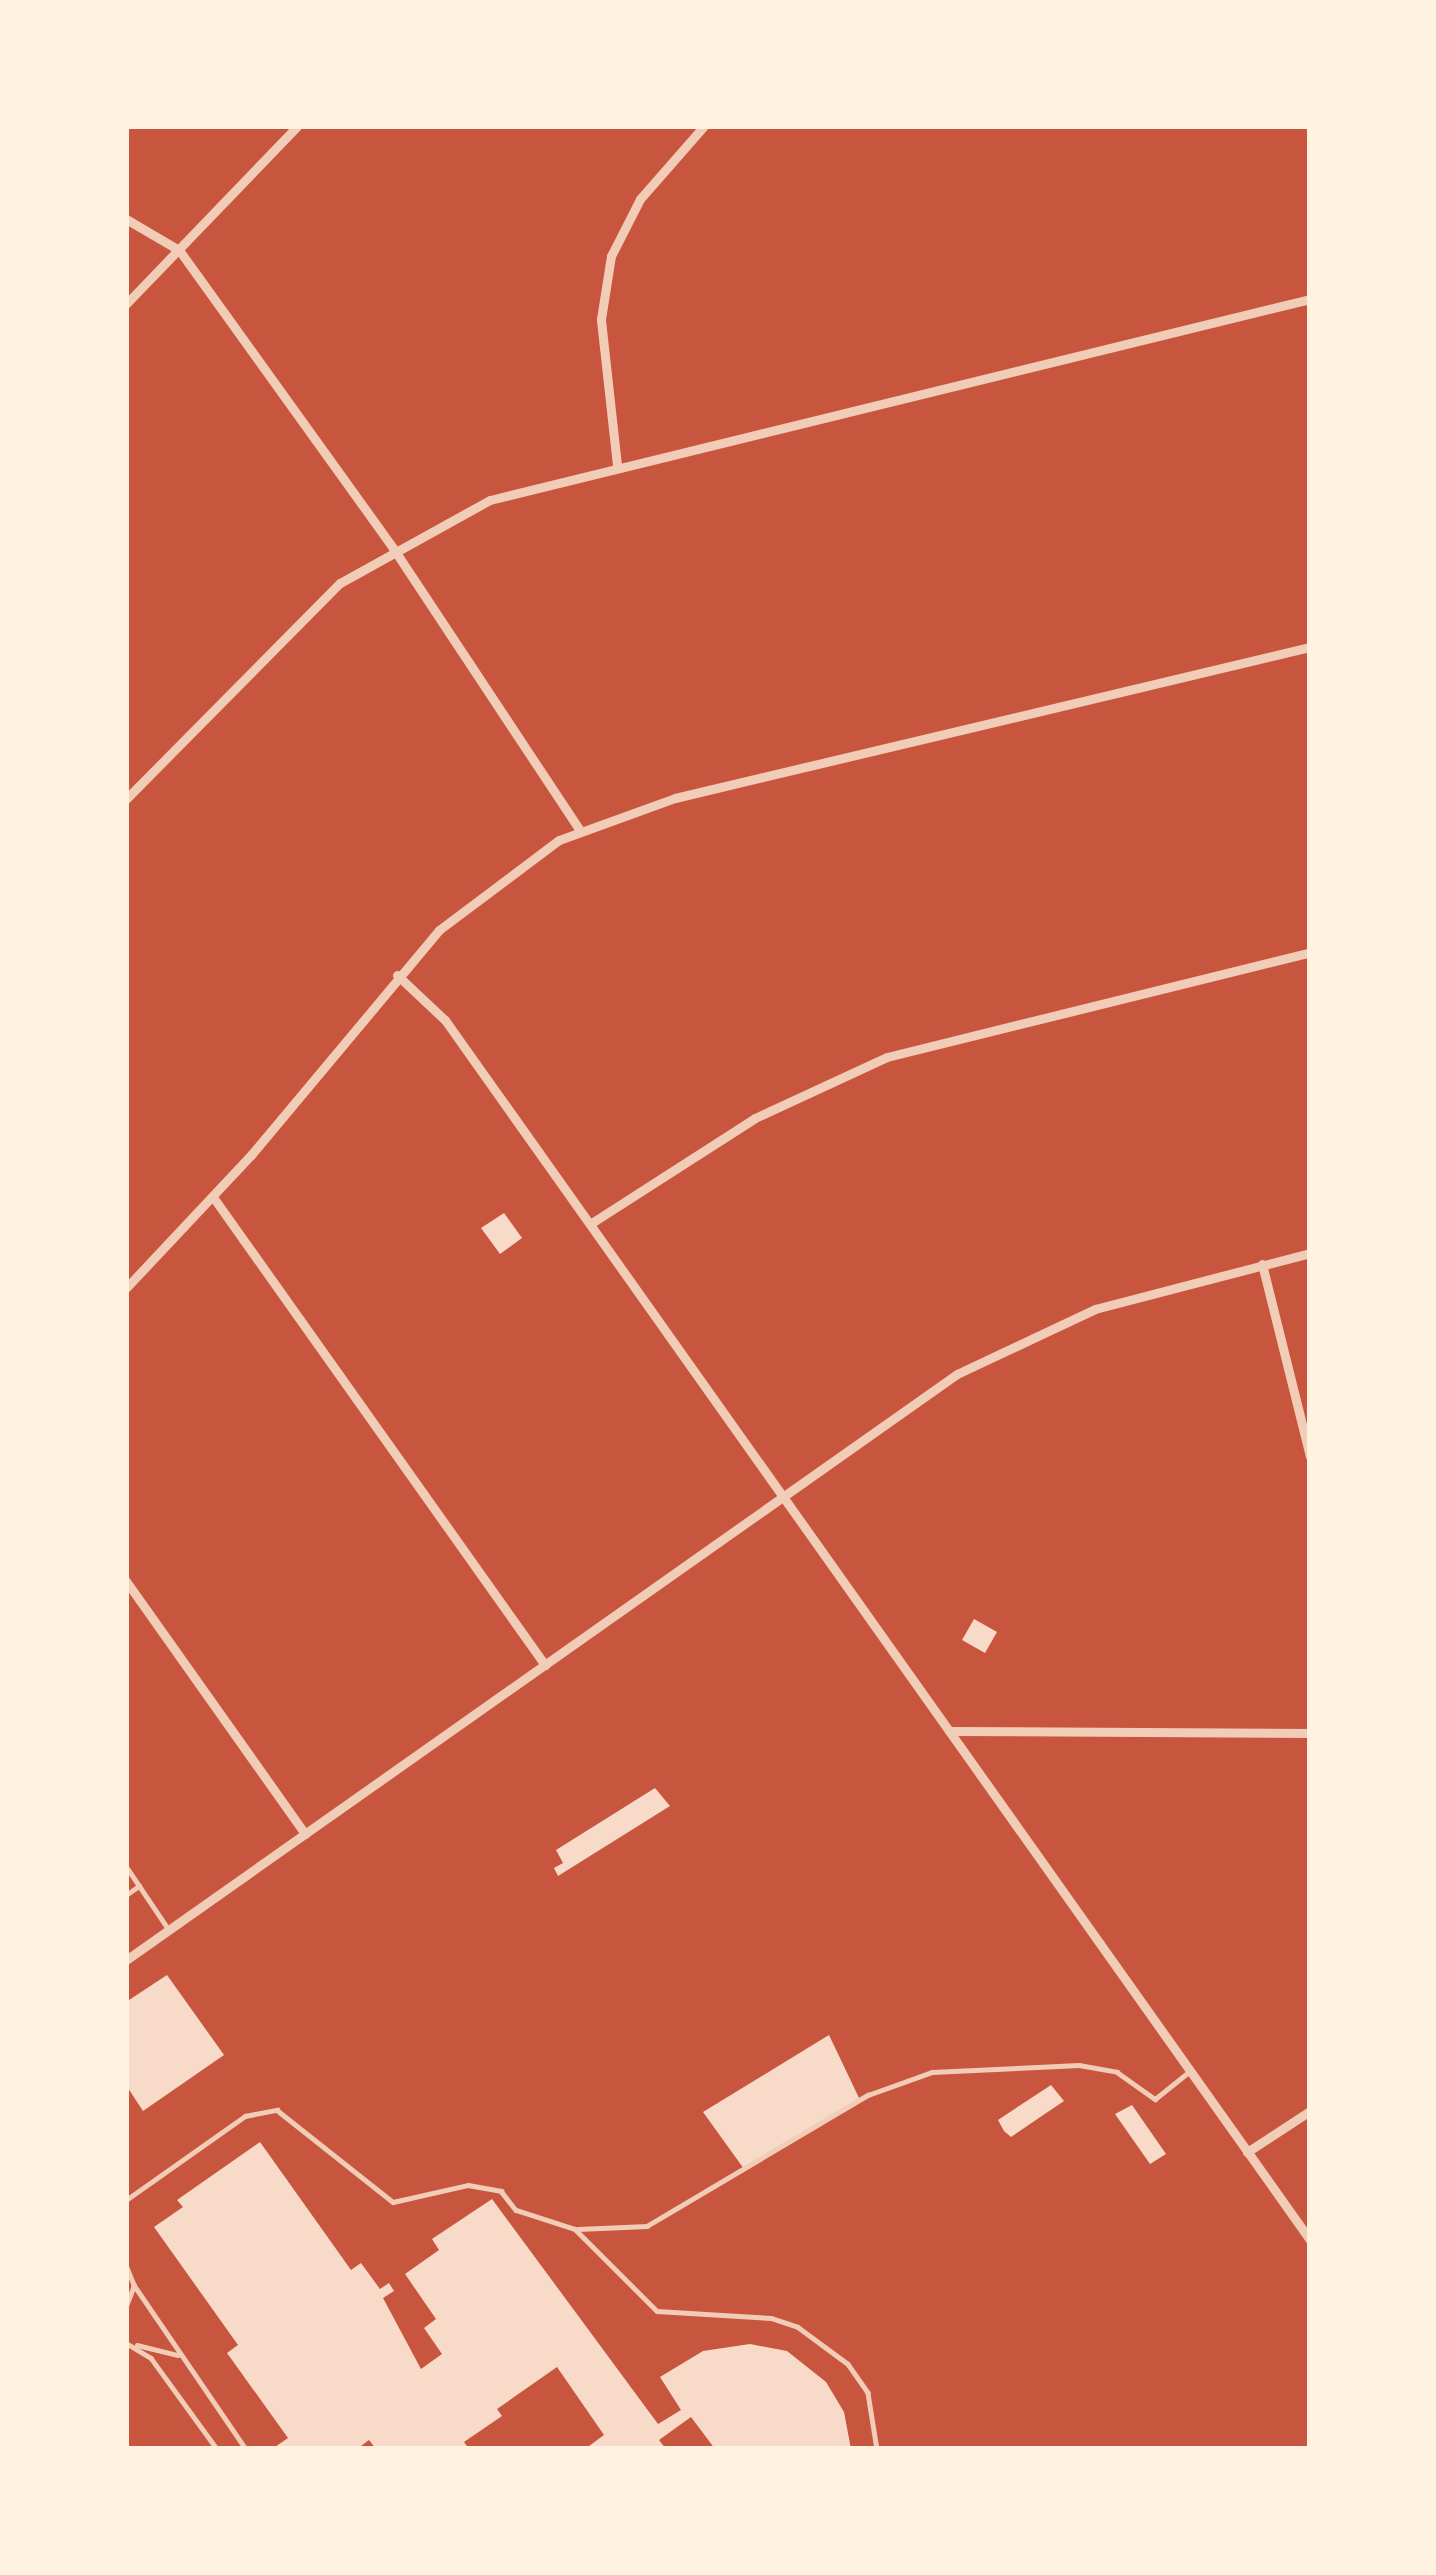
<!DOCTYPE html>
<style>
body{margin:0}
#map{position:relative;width:1436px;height:2575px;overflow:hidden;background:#c8553d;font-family:Barlow,sans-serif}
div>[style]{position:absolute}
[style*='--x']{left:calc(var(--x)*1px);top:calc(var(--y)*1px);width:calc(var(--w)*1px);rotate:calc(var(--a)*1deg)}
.building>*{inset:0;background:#f7dbc8}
.service>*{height:4.5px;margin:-2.25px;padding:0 2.25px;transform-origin:2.25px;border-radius:2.25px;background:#f1ccb7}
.minor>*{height:9px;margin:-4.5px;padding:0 4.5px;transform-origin:4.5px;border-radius:4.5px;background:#f1ccb7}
span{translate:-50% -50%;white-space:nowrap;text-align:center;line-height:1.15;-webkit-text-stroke:12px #fff3e0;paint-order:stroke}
.frame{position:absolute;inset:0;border:129px solid #fff3e0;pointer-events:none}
</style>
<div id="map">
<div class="building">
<div style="clip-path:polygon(504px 1213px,522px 1238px,500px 1254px,481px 1228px)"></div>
<div style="clip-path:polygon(974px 1619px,997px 1632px,985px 1653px,962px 1640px)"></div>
<div style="clip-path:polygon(655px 1788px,670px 1806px,558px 1876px,554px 1868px,563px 1863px,556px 1850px)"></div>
<div style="clip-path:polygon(167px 1975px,224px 2055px,143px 2111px,126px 2085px,126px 2002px)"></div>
<div style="clip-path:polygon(829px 2035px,860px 2100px,744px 2169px,703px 2112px)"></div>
<div style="clip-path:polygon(1051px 2085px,1064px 2101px,1011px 2137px,1004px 2131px,998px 2120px)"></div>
<div style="clip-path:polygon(1132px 2105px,1166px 2154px,1150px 2164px,1115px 2114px)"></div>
<div style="clip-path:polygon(260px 2142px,351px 2270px,361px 2263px,380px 2289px,389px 2283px,394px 2291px,383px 2298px,421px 2369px,442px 2354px,424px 2328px,436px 2319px,405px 2274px,439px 2250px,432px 2239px,492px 2199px,658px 2424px,681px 2410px,660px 2377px,703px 2351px,750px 2344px,787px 2351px,826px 2382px,844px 2412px,851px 2449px,715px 2449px,691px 2417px,659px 2440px,666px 2449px,585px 2449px,604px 2435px,557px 2367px,497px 2409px,502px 2416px,464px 2442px,469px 2449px,376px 2449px,369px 2440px,357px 2449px,272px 2449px,288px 2438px,227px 2353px,238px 2345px,154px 2227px,183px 2207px,177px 2200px)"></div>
</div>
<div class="service">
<div style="--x:126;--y:1866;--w:77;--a:56.1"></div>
<div style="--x:126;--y:1895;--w:16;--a:-35"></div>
<div style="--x:126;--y:2200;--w:146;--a:-35.2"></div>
<div style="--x:245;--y:2116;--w:33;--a:-11"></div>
<div style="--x:277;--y:2110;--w:148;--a:38.4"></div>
<div style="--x:393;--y:2202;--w:77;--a:-12.8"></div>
<div style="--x:468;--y:2185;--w:34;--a:10"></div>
<div style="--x:501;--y:2191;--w:24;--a:52"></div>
<div style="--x:516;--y:2210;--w:62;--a:17.9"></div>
<div style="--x:575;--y:2229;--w:116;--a:45"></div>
<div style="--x:657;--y:2311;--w:114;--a:3.5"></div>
<div style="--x:771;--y:2318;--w:28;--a:18"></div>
<div style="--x:798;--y:2327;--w:62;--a:36.5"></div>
<div style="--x:848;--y:2364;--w:35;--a:55"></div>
<div style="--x:868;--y:2393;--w:57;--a:80.9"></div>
<div style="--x:578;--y:2229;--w:69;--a:-2.5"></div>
<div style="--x:647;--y:2226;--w:257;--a:-30.7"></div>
<div style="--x:868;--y:2095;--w:68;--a:-19.8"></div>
<div style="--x:932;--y:2072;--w:147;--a:-2.7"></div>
<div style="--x:1079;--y:2065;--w:39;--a:10"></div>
<div style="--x:1117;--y:2072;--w:47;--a:35.4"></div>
<div style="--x:1155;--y:2099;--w:45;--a:-38.7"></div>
<div style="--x:126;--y:2265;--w:22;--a:68"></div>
<div style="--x:126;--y:2306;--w:22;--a:-69"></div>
<div style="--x:134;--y:2285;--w:199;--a:55.7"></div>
<div style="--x:126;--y:2343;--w:29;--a:31"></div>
<div style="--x:151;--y:2358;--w:112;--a:54"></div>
<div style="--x:137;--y:2345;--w:42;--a:13.7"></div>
</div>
<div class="minor">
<div style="--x:126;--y:219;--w:61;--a:30.3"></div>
<div style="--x:179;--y:250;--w:367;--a:54.3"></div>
<div style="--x:393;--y:548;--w:338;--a:56.5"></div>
<div style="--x:126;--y:304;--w:247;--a:-46.1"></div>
<div style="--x:617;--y:465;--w:147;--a:-96.3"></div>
<div style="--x:601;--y:319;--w:64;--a:-81"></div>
<div style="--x:611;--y:256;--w:64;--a:-63"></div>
<div style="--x:640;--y:199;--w:97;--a:-48.8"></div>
<div style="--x:126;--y:799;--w:304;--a:-45.3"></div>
<div style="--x:340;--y:583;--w:171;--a:-29"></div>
<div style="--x:490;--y:500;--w:844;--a:-13.77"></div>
<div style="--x:397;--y:975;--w:66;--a:43.2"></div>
<div style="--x:445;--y:1020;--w:1496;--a:54.66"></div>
<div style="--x:213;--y:1197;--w:574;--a:54.65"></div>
<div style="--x:590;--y:1224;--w:196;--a:-32.7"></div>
<div style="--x:755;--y:1118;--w:145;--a:-24.8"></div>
<div style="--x:887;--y:1057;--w:436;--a:-13.9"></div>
<div style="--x:1262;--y:1264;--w:198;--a:76"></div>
<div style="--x:126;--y:1288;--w:183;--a:-46.8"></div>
<div style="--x:251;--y:1155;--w:293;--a:-50.1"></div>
<div style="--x:439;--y:930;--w:150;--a:-36.9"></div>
<div style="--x:559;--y:840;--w:123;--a:-19.9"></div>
<div style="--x:675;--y:798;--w:653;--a:-13.38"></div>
<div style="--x:126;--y:1581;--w:310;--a:54.7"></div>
<div style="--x:949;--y:1731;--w:361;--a:0.3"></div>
<div style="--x:126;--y:1960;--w:1017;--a:-35.19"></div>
<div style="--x:957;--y:1374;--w:153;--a:-25.2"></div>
<div style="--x:1095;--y:1309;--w:222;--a:-14.6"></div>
<div style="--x:1247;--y:2152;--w:75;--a:-33.1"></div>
</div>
<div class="frame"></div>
</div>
